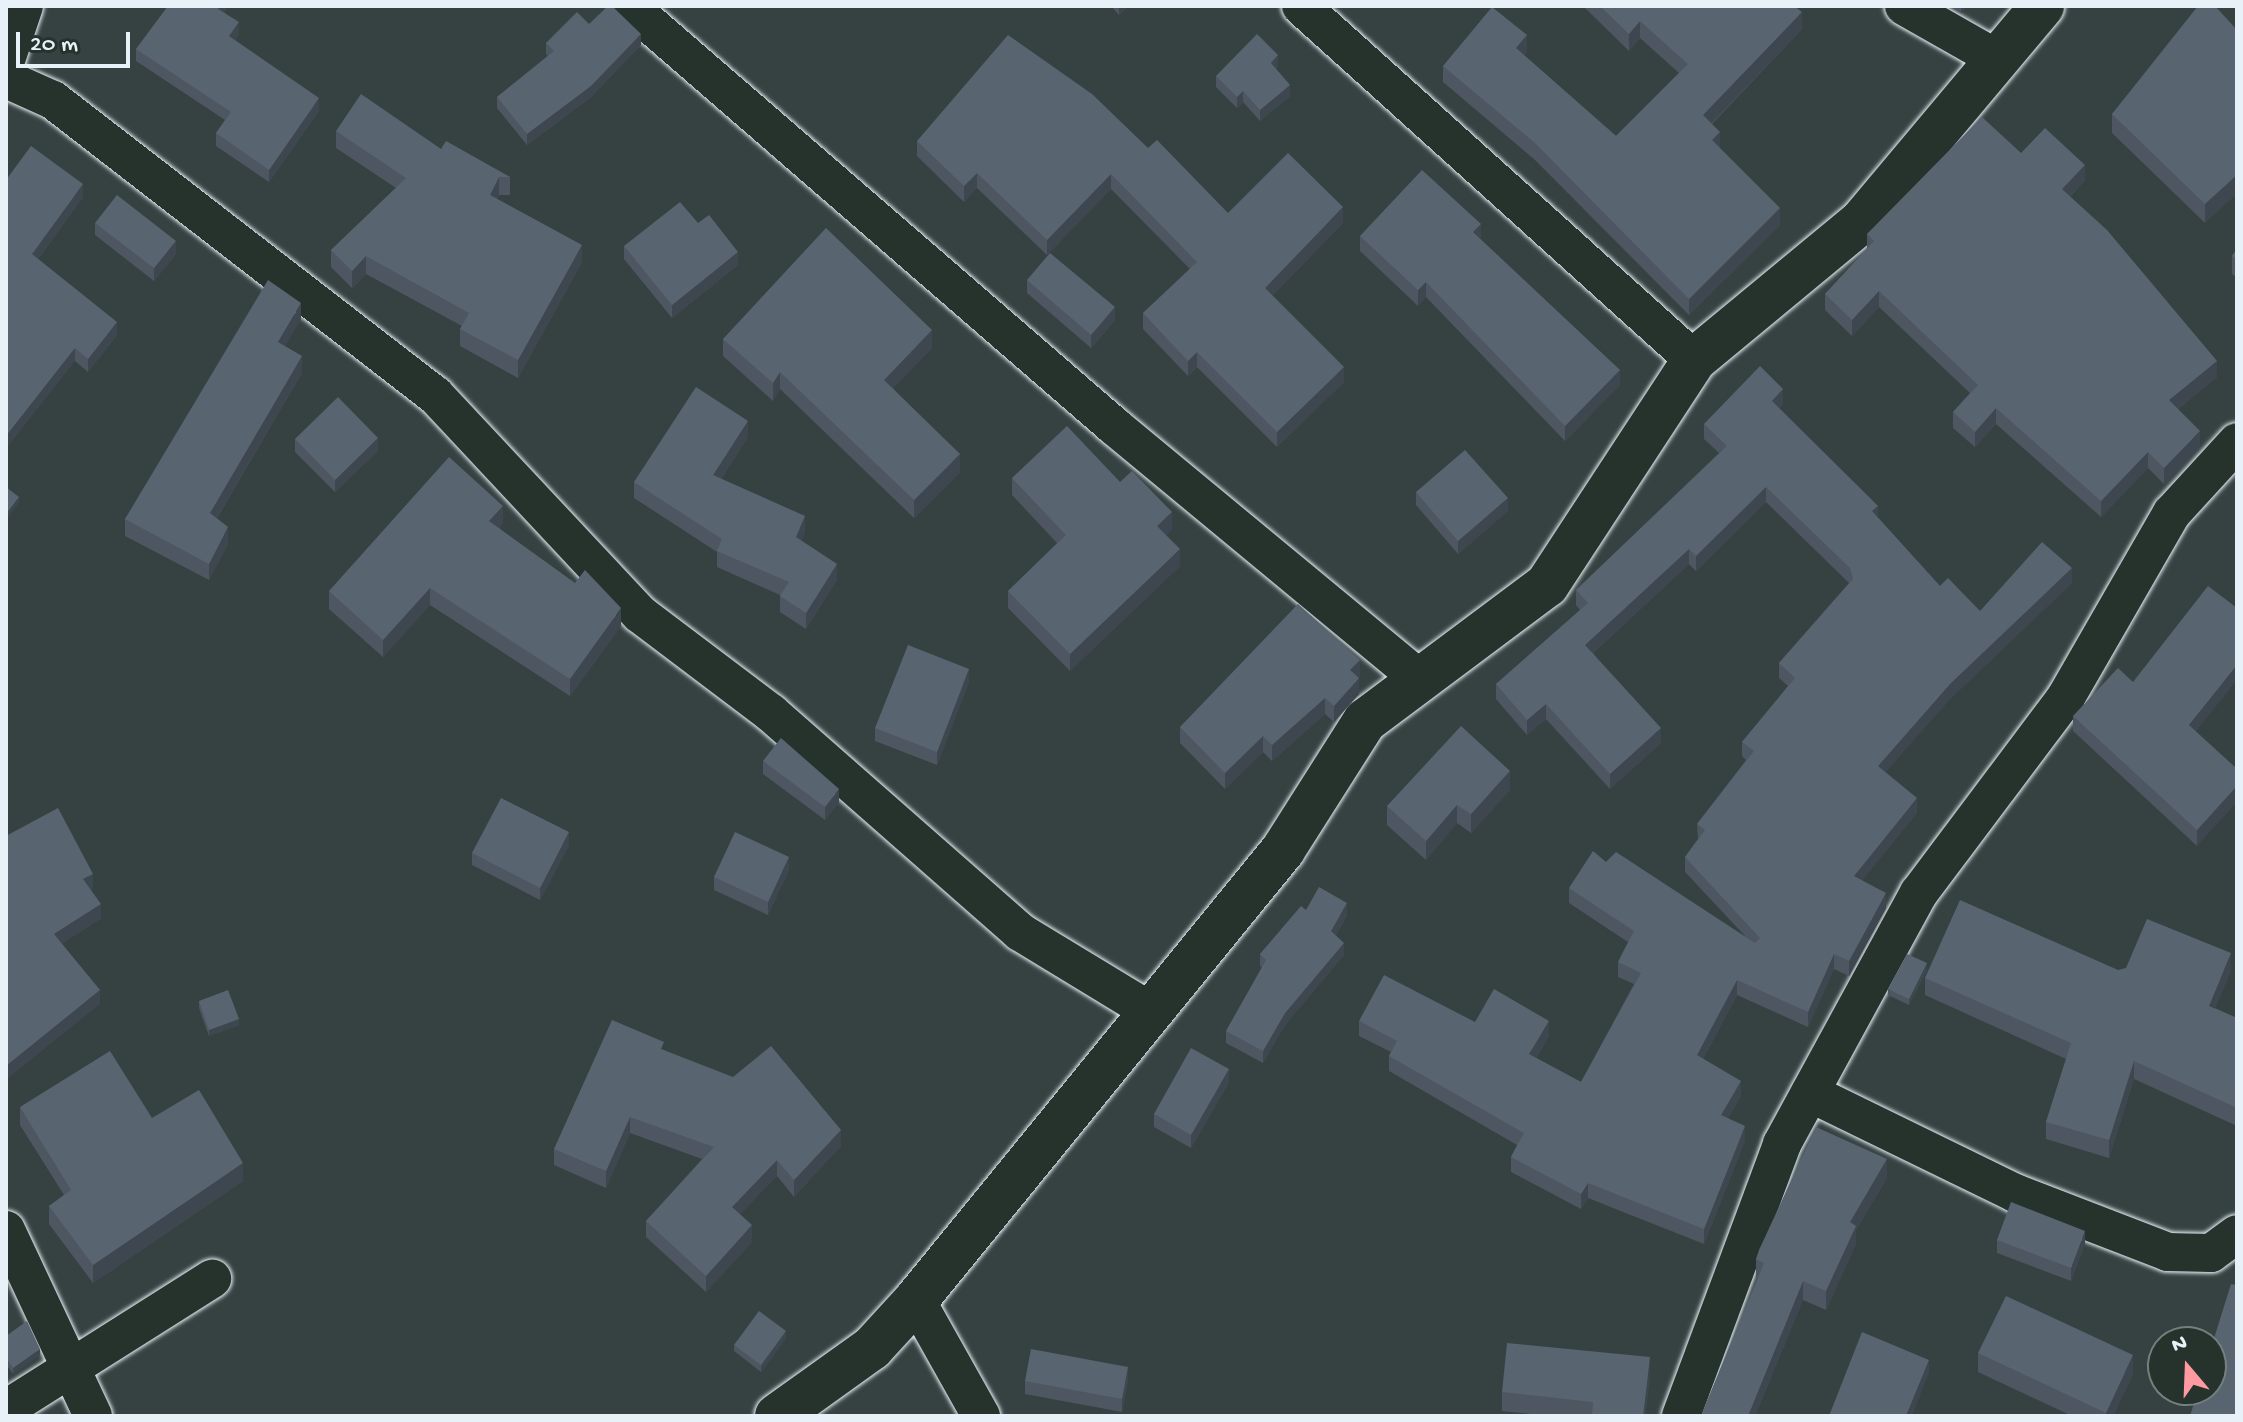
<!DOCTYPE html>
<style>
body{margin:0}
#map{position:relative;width:2243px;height:1422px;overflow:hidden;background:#354241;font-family:"Gochi Hand",sans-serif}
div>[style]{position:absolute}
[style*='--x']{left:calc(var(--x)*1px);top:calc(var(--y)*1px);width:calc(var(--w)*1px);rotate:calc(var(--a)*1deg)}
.roads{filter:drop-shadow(0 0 2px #e8f1f8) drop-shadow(0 0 2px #e8f1f8)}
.minor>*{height:38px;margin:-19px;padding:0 19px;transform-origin:19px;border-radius:19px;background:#26332d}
.tertiary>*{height:44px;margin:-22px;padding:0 22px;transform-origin:22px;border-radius:22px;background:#26332d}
.wall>*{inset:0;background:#4d5661}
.shaded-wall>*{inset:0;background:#3e464f}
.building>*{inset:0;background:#596471}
span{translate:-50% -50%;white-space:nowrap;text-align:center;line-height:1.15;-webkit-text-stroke:8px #26332d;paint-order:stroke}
.frame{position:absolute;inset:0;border:8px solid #e8f1f8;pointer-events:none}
.north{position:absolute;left:2147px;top:1326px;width:80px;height:80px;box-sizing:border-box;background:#26332d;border:2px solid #747f7e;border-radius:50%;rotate:341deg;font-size:22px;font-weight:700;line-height:32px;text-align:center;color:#e8f1f8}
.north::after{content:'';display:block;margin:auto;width:28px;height:36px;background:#ff9aa2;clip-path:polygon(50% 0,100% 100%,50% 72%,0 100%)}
.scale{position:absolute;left:16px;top:32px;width:114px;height:36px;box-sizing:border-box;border:4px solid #e8f1f8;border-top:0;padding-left:10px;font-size:24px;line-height:28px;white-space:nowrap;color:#e8f1f8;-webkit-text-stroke:6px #26332d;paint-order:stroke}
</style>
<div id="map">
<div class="roads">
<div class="minor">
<div style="--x:629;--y:6;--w:642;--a:40.89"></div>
<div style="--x:1114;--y:426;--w:398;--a:39.6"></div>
<div style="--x:1301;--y:6;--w:529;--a:42.01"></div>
<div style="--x:1904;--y:6;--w:109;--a:29.6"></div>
<div style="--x:6;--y:60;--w:57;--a:-71.6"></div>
<div style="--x:6;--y:79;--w:51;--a:24.1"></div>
<div style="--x:53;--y:100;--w:483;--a:37.7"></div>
<div style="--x:435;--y:395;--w:300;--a:46.9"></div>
<div style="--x:640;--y:614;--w:164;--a:37.1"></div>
<div style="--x:771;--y:713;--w:332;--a:41.3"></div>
<div style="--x:1020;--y:932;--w:152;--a:31.3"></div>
<div style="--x:1810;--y:1093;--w:228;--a:26"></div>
<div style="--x:2015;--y:1193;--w:164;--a:21.1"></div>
<div style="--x:2168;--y:1252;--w:43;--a:1.3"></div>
<div style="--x:2211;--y:1253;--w:32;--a:-36"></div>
<div style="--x:6;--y:1230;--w:205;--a:64.9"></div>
<div style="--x:916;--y:1300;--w:133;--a:60.7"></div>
<div style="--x:6;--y:1409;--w:244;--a:-32.3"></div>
<div style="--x:1681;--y:1416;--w:290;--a:-69.6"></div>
<div style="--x:1782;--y:1144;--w:286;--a:-61.4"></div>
<div style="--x:1919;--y:893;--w:245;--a:-53.1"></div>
<div style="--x:2066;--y:697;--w:212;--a:-60.1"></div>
<div style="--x:2172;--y:513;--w:96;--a:-47.5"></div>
</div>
<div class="tertiary">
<div style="--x:777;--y:1416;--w:117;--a:-35.6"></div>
<div style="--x:872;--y:1348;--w:65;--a:-47.5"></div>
<div style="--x:916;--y:1300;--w:581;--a:-50.8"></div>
<div style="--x:1283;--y:850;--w:153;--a:-57.6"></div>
<div style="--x:1365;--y:721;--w:227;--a:-36.8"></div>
<div style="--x:1547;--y:585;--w:269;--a:-56.8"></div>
<div style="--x:1694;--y:360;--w:217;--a:-39.6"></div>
<div style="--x:1861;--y:222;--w:282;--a:-50"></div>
</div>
</div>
<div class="wall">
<div style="clip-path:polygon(168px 6px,228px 6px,224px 12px,239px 34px,235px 40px,319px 111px,269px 182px,216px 146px,216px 133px,225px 120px,136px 61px,136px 49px)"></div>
<div style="clip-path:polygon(1111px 6px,1129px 6px,1119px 15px)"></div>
<div style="clip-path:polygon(1583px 6px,1794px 6px,1802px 29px,1712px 124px,1720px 149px,1780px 225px,1689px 315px,1535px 160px,1443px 82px,1443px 66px,1527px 52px,1524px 55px,1616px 136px,1679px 73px,1640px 38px,1629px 51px)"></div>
<div style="clip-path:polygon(1950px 6px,1967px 6px,1961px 13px)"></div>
<div style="clip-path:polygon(2215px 6px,2205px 223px,2112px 133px,2112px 114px)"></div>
<div style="clip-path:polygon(589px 24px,641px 45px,591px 97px,527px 145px,497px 108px,497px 97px,548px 56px,546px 54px,546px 43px)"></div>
<div style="clip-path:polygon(1278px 66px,1276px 69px,1290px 96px,1260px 121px,1243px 102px,1237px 108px,1216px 87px,1216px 76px)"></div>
<div style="clip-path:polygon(336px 131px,441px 149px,510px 177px,510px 195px,499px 195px,497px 199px,582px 262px,518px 378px,460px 346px,460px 329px,462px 326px,366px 274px,352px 288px,331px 267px,331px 250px,396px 188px,336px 148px)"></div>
<div style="clip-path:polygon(917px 141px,1148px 148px,1228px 213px,1343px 223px,1272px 296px,1344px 382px,1277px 447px,1197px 367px,1188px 376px,1143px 329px,1143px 313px,1190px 269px,1111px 189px,1047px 255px,977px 188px,964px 202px,917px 156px)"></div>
<div style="clip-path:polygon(2021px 153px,2085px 180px,2070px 197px,2217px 377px,2178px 409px,2200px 447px,2164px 484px,2148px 468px,2101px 517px,1996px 424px,1975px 447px,1953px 428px,1953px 412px,1970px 393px,1879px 307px,1852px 336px,1825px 310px,1825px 294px,1867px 249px,1867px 234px)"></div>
<div style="clip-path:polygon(6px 180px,83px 197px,38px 259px,117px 335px,88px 372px,75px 361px)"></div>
<div style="clip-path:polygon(95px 223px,176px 254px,154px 281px,95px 235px)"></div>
<div style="clip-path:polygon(698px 223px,738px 265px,672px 318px,624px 259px,624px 246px)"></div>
<div style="clip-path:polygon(1360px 236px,1481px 240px,1620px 385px,1565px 441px,1426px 297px,1418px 306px,1360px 251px)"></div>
<div style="clip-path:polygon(2237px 249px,2237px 278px,2232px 274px,2232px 256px)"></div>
<div style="clip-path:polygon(1027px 280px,1115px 320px,1091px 348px,1027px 293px)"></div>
<div style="clip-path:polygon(301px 319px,285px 346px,302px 373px,217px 518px,228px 544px,209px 580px,125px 536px,125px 519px)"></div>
<div style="clip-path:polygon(723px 339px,932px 348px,893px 388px,960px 472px,914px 518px,780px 389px,773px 401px,723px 356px)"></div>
<div style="clip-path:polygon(1783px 404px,1779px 409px,1940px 586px,1980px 611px,2072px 583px,1950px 699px,1885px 772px,1917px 813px,1862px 880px,1886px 908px,1849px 976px,1834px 969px,1808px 1027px,1737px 995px,1703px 1059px,1741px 1096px,1728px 1118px,1745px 1141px,1704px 1244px,1588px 1198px,1581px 1209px,1511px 1172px,1511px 1157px,1517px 1145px,1389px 1071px,1389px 1056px,1391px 1052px,1359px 1036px,1359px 1021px,1475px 1022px,1549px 1036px,1536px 1058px,1581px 1082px,1634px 984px,1618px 977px,1618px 962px,1628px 942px,1569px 903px,1569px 888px,1606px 862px,1746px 937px,1685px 872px,1685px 857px,1698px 839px,1697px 824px,1746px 760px,1742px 756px,1742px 742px,1788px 686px,1779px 678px,1779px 663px,1849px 583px,1766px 502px,1696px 571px,1689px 564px,1593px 653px,1661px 743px,1610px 789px,1546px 719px,1527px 735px,1496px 699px,1496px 684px,1580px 610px,1576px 605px,1576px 590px,1719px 453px,1704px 439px,1704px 424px)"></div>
<div style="clip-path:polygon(748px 437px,721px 479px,805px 532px,801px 541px,837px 580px,806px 629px,780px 612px,780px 595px,717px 567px,717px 552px,634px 498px,634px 482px)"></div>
<div style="clip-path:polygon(295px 439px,378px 451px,335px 492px,295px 452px)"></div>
<div style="clip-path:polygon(1012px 478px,1120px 482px,1172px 529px,1166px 535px,1180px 566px,1070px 671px,1008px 608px,1008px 591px,1057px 543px,1012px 495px)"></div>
<div style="clip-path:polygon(1416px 492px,1508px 511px,1458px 554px,1416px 505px)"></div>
<div style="clip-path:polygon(503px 523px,499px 528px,621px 626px,570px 696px,430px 605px,383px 657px,329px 609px,329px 591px)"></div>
<div style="clip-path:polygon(1360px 676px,1358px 678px,1359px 694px,1334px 722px,1325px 714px,1272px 761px,1263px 752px,1225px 789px,1180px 743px,1180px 727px)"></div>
<div style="clip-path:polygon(969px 682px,937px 765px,875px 741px,875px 728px)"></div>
<div style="clip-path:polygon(2133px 682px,2196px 732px,2237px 769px,2197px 846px,2073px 731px,2073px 716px)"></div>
<div style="clip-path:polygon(763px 761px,839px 802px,825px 820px,763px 774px)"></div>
<div style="clip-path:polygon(1510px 790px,1471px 833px,1457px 823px,1426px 860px,1387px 825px,1387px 806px)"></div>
<div style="clip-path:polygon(569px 845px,540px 900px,472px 865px,472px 853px)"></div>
<div style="clip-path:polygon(789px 870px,768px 915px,714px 890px,714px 877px)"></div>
<div style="clip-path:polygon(1306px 910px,1347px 916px,1336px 935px,1344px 955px,1285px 1025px,1263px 1063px,1226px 1043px,1226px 1031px,1262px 968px,1260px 966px,1260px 954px)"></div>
<div style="clip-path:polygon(1927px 970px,1909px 1005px,1888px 995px,1888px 989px)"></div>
<div style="clip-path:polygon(2118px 970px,2231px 971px,2215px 1008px,2237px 1018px,2237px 1126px,2134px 1079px,2109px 1158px,2046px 1139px,2046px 1122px,2066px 1059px,1925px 995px,1925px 978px)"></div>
<div style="clip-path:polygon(199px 1001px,239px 1025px,209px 1036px,199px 1008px)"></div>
<div style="clip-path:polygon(664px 1050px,841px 1146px,794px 1197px,777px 1176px,740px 1214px,752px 1242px,706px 1292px,646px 1237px,646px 1221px,702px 1159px,630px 1133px,606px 1188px,554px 1165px,554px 1149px)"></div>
<div style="clip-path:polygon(1229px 1082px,1191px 1148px,1154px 1127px,1154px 1114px)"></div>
<div style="clip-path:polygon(20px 1107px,152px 1118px,243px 1181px,93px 1283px,49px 1224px,49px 1206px,64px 1195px,20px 1125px)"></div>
<div style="clip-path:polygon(1887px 1178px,1856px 1230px,1856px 1244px,1826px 1310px,1803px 1300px,1755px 1416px,1701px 1416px,1758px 1279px,1756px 1278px,1756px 1259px)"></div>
<div style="clip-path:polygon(1997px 1240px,2085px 1244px,2071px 1281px,1997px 1253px)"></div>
<div style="clip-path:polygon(6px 1336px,40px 1355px,13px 1374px,6px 1364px)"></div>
<div style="clip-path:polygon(786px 1338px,761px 1372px,734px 1351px,734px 1345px)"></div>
<div style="clip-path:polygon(1978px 1353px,2133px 1374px,2113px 1416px,2072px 1416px,1978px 1372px)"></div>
<div style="clip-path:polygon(1650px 1376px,1645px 1416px,1550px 1416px,1502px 1411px,1502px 1392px)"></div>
<div style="clip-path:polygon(1128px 1380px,1122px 1412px,1025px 1394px,1025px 1381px)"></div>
</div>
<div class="shaded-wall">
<div style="clip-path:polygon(220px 6px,228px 6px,218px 21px,218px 9px)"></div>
<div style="clip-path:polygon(1119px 6px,1129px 6px,1119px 15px)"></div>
<div style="clip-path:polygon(1961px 6px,1967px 6px,1961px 13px)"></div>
<div style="clip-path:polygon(1802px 12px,1802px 29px,1703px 132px,1703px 115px)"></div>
<div style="clip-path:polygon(1640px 21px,1640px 38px,1629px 51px,1629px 34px)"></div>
<div style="clip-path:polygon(239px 22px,239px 34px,229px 49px,229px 36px)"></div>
<div style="clip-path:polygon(641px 34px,641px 45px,591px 97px,527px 145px,527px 134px)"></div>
<div style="clip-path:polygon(1527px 35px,1527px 52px,1516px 65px,1516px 48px)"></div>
<div style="clip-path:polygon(1278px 55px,1278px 66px,1271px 74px,1271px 63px)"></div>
<div style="clip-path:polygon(1290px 85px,1290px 96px,1260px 121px,1260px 110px)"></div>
<div style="clip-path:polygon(1243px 91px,1243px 102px,1237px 108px,1237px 97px)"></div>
<div style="clip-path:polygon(319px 98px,319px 111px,269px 182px,269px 170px)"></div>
<div style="clip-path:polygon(1720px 132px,1720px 149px,1712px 140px)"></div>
<div style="clip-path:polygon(2085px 165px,2085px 180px,2062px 205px,2062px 189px)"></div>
<div style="clip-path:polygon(977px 173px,977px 188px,964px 202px,964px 186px)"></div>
<div style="clip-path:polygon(1111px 174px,1111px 189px,1047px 255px,1047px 240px)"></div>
<div style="clip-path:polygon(2237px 175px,2237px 194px,2205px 223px,2205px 204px)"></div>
<div style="clip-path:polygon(499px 177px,499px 195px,490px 212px,490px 195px)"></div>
<div style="clip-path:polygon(83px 184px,83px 197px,32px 267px,32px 254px)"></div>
<div style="clip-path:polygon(1343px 207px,1343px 223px,1265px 303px,1265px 288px)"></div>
<div style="clip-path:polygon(1780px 208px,1780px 225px,1689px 315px,1689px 299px)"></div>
<div style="clip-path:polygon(1481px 224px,1481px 239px,1473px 232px)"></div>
<div style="clip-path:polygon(176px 241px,176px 254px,154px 281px,154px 268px)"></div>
<div style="clip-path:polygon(582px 245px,582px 262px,518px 378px,518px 360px)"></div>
<div style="clip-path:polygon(738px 252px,738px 265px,672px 318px,672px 305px)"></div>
<div style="clip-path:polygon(366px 256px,366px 274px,352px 288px,352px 271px)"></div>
<div style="clip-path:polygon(1426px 282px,1426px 297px,1418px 306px,1418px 290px)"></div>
<div style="clip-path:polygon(1879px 291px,1879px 307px,1852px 336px,1852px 320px)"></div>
<div style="clip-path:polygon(301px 303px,301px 319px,278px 359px,278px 342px)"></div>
<div style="clip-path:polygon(1115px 307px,1115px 320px,1091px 348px,1091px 335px)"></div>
<div style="clip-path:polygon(117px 322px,117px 335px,88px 372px,88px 359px)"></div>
<div style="clip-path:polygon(932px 330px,932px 348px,884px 397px,884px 380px)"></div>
<div style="clip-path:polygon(75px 348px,75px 361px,6px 449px,6px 436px)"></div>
<div style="clip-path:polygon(1197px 352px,1197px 367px,1188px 376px,1188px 361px)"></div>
<div style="clip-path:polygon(302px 356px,302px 373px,210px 529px,210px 513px)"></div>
<div style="clip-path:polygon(2217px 361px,2217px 377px,2169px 416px,2169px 400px)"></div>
<div style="clip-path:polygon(1344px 367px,1344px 382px,1277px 447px,1277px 432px)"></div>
<div style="clip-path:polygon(1620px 370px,1620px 385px,1565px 441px,1565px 426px)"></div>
<div style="clip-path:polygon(780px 372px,780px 389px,773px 401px,773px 383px)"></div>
<div style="clip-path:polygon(1783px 389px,1783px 404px,1772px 416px,1772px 401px)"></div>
<div style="clip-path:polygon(1996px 408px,1996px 424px,1975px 447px,1975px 432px)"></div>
<div style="clip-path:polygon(748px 421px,748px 437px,713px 491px,713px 475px)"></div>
<div style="clip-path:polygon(2200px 431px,2200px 447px,2164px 484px,2164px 468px)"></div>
<div style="clip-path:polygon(378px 438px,378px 451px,335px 492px,335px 480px)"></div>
<div style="clip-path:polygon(2148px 452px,2148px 468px,2101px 517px,2101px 501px)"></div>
<div style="clip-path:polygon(960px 454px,960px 472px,914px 518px,914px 500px)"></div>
<div style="clip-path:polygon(1766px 487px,1766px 502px,1696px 571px,1696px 556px)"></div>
<div style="clip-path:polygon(19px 497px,19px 503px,6px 520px,6px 514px)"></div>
<div style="clip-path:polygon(1508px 498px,1508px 511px,1458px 554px,1458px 541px)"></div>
<div style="clip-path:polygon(503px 506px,503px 523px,489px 539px,489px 521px)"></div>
<div style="clip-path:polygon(1878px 506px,1878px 520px,1872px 511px)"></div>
<div style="clip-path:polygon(1172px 512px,1172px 529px,1157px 544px,1157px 526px)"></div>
<div style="clip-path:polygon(805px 516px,805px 532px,796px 553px,796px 537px)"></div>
<div style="clip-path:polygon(228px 527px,228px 544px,209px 580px,209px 564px)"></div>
<div style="clip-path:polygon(1180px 549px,1180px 566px,1070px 671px,1070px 654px)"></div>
<div style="clip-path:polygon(1689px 549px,1689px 564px,1585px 660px,1585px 645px)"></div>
<div style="clip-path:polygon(837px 564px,837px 580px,806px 629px,806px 613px)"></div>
<div style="clip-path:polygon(2072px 568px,2072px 583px,1950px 699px,1878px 781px,1878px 766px,1950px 684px)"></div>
<div style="clip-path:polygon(430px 588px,430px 605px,383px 657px,383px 640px)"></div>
<div style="clip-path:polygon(621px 608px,621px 626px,570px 696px,570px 679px)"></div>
<div style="clip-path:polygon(1360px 660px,1360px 676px,1350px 686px,1350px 670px)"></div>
<div style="clip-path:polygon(2237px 665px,2237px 680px,2189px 740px,2189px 725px)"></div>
<div style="clip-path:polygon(969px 669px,969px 682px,937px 765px,937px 752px)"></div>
<div style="clip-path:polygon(1359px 678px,1359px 694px,1334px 722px,1334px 706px)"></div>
<div style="clip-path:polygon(1325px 698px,1325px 714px,1272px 761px,1272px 745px)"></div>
<div style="clip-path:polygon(1546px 704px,1546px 719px,1527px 735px,1527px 720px)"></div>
<div style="clip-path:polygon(1661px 728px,1661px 743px,1610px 789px,1610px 774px)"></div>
<div style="clip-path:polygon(1263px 736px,1263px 752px,1225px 789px,1225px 773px)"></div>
<div style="clip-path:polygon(1510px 771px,1510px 790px,1471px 833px,1471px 814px)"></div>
<div style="clip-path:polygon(2237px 786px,2237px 802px,2197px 846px,2197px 830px)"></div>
<div style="clip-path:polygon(839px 789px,839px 802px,825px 820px,825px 807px)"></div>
<div style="clip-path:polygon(1917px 798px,1917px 813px,1854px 891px,1854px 876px)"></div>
<div style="clip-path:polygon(1457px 805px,1457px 823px,1426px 860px,1426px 841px)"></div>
<div style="clip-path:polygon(569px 832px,569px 845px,540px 900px,540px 888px)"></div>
<div style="clip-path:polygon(789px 857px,789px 870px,768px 915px,768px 902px)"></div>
<div style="clip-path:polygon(93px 874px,93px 889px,83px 894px,83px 879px)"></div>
<div style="clip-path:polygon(1886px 893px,1886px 908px,1849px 976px,1849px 961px)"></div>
<div style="clip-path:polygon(1347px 903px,1347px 916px,1331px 944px,1331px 931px)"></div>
<div style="clip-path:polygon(101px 904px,101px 919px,54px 949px,54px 934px)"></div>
<div style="clip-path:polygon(1344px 943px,1344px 955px,1285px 1025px,1263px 1063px,1263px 1051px,1285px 1013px)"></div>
<div style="clip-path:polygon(2231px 953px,2231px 971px,2209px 1023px,2209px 1006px)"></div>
<div style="clip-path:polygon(1834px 954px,1834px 969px,1808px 1027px,1808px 1012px)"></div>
<div style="clip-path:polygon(1927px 963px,1927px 970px,1909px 1005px,1909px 999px)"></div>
<div style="clip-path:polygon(1737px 980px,1737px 995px,1697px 1070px,1697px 1055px)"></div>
<div style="clip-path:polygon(100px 990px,100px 1004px,6px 1080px,6px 1066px)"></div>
<div style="clip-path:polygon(239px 1019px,239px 1025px,209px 1036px,209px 1030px)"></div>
<div style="clip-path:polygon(1549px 1021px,1549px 1036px,1529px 1069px,1529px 1054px)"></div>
<div style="clip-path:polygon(2134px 1061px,2134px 1079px,2109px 1158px,2109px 1140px)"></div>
<div style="clip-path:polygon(1229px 1069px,1229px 1082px,1191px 1148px,1191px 1135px)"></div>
<div style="clip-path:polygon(1741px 1081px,1741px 1096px,1721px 1130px,1721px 1115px)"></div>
<div style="clip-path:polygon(630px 1117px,630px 1133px,606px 1188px,606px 1171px)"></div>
<div style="clip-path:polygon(1745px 1126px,1745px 1141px,1704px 1244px,1704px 1229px)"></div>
<div style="clip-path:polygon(841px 1130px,841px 1146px,794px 1197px,794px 1180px)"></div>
<div style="clip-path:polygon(1887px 1159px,1887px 1178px,1856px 1230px,1856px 1244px,1826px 1310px,1826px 1291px,1850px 1222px)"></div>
<div style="clip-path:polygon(777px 1160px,777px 1176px,732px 1223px,732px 1207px)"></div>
<div style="clip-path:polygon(243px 1163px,243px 1181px,93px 1283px,93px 1265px)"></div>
<div style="clip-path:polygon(1588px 1183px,1588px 1198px,1581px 1209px,1581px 1194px)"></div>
<div style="clip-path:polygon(752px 1225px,752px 1242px,706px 1292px,706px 1276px)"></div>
<div style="clip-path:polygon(2085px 1231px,2085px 1244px,2071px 1281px,2071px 1268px)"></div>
<div style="clip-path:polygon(1803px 1281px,1803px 1300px,1755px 1416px,1748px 1416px)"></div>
<div style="clip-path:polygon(786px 1331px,786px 1338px,761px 1372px,761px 1365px)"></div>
<div style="clip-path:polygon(40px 1349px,40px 1355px,13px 1374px,13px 1368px)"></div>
<div style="clip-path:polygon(2133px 1355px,2133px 1374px,2113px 1416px,2106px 1416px,2106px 1413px)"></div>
<div style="clip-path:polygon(1650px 1357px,1650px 1376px,1645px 1416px,1643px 1416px)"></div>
<div style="clip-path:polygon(1929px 1360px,1929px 1373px,1912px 1416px,1906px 1416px)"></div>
<div style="clip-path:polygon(1128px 1367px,1128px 1380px,1122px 1412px,1122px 1399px)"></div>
</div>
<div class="building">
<div style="clip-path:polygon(168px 6px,220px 6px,218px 9px,239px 22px,229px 36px,319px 98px,269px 170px,216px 133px,231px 112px,136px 49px)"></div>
<div style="clip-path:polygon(608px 6px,612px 6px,641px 34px,591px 86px,527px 134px,497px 97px,554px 51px,546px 43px,577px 12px,589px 24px)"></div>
<div style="clip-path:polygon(1600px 6px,1794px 6px,1802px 12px,1703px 115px,1720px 132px,1712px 140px,1780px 208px,1689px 299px,1535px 143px,1443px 66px,1492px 7px,1527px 35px,1516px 48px,1616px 136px,1688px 64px,1640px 21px,1629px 34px)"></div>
<div style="clip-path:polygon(2198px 6px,2215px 6px,2237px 30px,2237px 175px,2205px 204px,2112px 114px)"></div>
<div style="clip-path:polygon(1257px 34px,1278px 55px,1271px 63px,1290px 85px,1260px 110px,1243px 91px,1237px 97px,1216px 76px)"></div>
<div style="clip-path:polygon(1008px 35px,1092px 94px,1148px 148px,1157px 140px,1228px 213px,1288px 153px,1343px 207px,1265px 288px,1344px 367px,1277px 432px,1197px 352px,1188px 361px,1143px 313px,1197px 262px,1111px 174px,1047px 240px,977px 173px,964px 186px,917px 141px)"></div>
<div style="clip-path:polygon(361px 94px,441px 149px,446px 141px,510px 177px,499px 177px,490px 195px,582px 245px,518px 360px,460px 329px,469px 313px,366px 256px,352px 271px,331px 250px,406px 178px,336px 131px)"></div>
<div style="clip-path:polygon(1982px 117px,2021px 153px,2045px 128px,2085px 165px,2062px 189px,2107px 230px,2217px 361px,2169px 400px,2200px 431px,2164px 468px,2148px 452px,2101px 501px,1996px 408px,1975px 432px,1953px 412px,1978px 385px,1879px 291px,1852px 320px,1825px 294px,1874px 241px,1867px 234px)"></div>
<div style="clip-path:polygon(31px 146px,83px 184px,32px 254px,117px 322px,88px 359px,75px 348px,6px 436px,6px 180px)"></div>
<div style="clip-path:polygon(1422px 170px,1481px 224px,1473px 232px,1620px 370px,1565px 426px,1426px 282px,1418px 290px,1360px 236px)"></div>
<div style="clip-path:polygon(117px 195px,176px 241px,154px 268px,95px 223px)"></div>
<div style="clip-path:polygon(680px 202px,698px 223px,709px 215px,738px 252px,672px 305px,624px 246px)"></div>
<div style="clip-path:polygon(826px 228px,932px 330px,884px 380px,960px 454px,914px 500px,780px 372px,773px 383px,723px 339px)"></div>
<div style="clip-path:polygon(2237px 249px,2237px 260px,2232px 256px)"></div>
<div style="clip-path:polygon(1050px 253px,1115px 307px,1091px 335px,1027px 280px)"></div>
<div style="clip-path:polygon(268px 280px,301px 303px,278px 342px,302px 356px,210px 513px,228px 527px,209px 564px,125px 519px)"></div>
<div style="clip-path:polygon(1760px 366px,1783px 389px,1772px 401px,1878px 506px,1872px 511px,1940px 586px,1948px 578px,1980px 611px,2042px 542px,2072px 568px,1950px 684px,1878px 766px,1917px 798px,1854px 876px,1886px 893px,1849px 961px,1834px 954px,1808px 1012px,1737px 980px,1697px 1055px,1741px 1081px,1721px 1115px,1745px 1126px,1704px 1229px,1588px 1183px,1581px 1194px,1511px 1157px,1524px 1133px,1389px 1056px,1397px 1041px,1359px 1021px,1384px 975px,1475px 1022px,1494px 989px,1549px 1021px,1529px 1054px,1581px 1082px,1641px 973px,1618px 962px,1634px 931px,1569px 888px,1593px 851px,1606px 862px,1616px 852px,1755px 943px,1760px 938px,1685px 857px,1705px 830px,1697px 824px,1754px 751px,1742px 742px,1795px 678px,1779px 663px,1853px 579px,1850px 568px,1766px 487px,1696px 556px,1689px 549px,1585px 645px,1661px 728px,1610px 774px,1546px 704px,1527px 720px,1496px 684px,1588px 603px,1576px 590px,1727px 446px,1704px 424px)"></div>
<div style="clip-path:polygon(696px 387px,748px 421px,713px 475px,805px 516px,796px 537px,837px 564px,806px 613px,780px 596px,789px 582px,717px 551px,722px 539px,634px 482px)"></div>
<div style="clip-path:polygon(338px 397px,378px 438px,335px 480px,295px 439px)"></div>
<div style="clip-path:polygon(1067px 426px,1120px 482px,1132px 471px,1172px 512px,1157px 526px,1180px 549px,1070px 654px,1008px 591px,1066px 535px,1012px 478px)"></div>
<div style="clip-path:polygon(1465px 450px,1508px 498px,1458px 541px,1416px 492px)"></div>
<div style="clip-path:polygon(449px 457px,503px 506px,489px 521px,575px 583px,585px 570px,621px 608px,570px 679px,430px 588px,383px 640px,329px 591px)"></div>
<div style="clip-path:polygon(6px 487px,19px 497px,6px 514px)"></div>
<div style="clip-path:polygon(2208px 586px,2237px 608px,2237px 665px,2189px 725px,2237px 769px,2237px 786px,2197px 830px,2073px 716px,2118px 668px,2133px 682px)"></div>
<div style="clip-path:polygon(1298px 604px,1360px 660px,1350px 670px,1359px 678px,1334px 706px,1325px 698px,1272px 745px,1263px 736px,1225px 773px,1180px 727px)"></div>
<div style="clip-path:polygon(908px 645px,969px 669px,937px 752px,875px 728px)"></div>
<div style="clip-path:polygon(1461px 726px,1510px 771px,1471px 814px,1457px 805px,1426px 841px,1387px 806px)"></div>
<div style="clip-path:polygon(781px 738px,839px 789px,825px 807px,763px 761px)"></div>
<div style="clip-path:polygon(501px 798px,569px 832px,540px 888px,472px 853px)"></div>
<div style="clip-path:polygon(58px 808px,93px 874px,83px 879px,101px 904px,54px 934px,100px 990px,6px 1066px,6px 836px)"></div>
<div style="clip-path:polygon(735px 832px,789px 857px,768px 902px,714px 877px)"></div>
<div style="clip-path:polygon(1319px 887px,1347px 903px,1331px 931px,1344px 943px,1285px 1013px,1263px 1051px,1226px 1031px,1266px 960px,1260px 954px,1301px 906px,1306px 910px)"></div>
<div style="clip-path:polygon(1960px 900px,2118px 970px,2126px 968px,2147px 919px,2231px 953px,2209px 1006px,2237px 1018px,2237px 1108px,2134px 1061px,2109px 1140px,2046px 1122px,2071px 1043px,1925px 978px)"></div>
<div style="clip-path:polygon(1907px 954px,1927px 963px,1909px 999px,1888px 989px)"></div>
<div style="clip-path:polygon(228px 990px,239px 1019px,209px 1030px,199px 1001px)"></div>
<div style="clip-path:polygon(612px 1020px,664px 1042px,661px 1049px,733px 1077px,771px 1046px,841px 1130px,794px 1180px,777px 1160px,732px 1207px,752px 1225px,706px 1276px,646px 1221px,714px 1147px,630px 1117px,606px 1171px,554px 1149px)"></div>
<div style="clip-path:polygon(1191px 1048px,1229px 1069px,1191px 1135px,1154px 1114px)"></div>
<div style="clip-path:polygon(110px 1051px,152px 1118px,199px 1090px,243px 1163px,93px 1265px,49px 1206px,71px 1190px,20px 1107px)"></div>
<div style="clip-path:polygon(1816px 1127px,1887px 1159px,1850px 1222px,1856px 1226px,1826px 1291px,1803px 1281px,1748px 1416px,1701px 1416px,1764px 1263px,1756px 1259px,1759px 1250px)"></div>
<div style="clip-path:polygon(2011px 1202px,2085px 1231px,2071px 1268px,1997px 1240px)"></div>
<div style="clip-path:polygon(2231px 1284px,2237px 1285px,2237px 1416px,2190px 1416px,2198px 1390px,2211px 1390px,2211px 1348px)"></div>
<div style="clip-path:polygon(2006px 1296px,2133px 1355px,2106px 1413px,1978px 1353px)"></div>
<div style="clip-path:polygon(759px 1311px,786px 1331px,761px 1365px,734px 1345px)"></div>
<div style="clip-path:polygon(27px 1321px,40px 1349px,13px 1368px,6px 1358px,6px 1336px)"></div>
<div style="clip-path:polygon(1862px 1332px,1929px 1360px,1906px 1416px,1829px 1416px)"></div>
<div style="clip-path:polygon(1507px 1343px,1650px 1357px,1643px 1416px,1592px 1416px,1593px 1402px,1502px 1392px)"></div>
<div style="clip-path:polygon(1031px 1349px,1128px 1367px,1122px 1399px,1025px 1381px)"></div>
</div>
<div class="frame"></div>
<div class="north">N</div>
<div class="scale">20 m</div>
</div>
